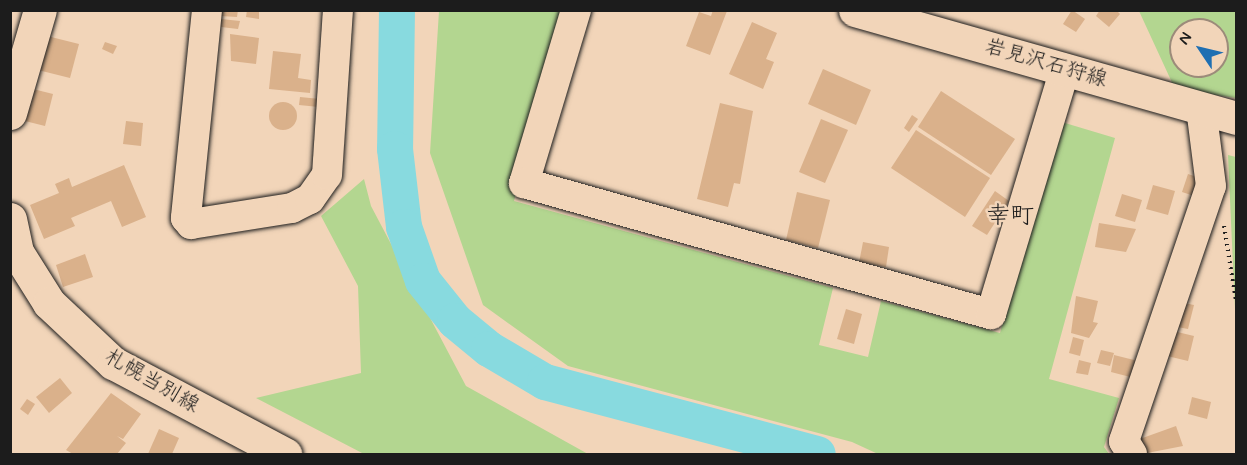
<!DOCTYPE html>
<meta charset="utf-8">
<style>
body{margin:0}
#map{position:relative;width:1247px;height:465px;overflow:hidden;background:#f2d5b9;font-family:Mynerve,"Klee One",sans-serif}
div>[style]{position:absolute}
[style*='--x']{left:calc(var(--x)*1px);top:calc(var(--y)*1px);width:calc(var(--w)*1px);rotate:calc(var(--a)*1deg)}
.green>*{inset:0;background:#b3d690}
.river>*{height:36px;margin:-18px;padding:0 18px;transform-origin:18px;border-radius:18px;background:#88dadf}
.building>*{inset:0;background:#dab18b}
.round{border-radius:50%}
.path>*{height:4px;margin-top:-2px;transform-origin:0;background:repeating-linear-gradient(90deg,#1c1c1c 0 1.5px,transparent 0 6px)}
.roads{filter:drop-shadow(0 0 2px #1c1c1c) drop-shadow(0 0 2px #1c1c1c)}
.minor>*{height:30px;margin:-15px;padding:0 15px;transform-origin:15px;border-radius:15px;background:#f2d5b9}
.major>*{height:33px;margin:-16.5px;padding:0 16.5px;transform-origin:16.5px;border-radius:16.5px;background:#f2d5b9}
span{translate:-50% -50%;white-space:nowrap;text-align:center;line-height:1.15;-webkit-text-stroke:5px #f2d5b9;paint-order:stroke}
.street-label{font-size:21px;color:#1c1c1c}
.quarter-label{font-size:24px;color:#1c1c1c}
.frame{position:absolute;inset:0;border:12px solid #1c1c1c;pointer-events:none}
.north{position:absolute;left:1169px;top:18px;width:60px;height:60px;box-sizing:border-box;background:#f2d5b9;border:2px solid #9c8b7a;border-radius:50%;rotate:305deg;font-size:16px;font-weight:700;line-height:24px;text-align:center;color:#1c1c1c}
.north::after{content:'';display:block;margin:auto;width:21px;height:27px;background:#1f6fb2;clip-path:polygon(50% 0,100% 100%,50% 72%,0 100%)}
</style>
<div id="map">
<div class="green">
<div style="clip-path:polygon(439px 11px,566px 11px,514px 201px,833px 288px,819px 345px,868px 357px,881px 301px,1000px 333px,1055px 120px,1115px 138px,1049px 379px,1119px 398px,1104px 447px,1109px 454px,878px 454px,852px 442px,568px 366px,483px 305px,430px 153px)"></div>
<div style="clip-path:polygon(evenodd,1139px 11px,1236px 11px,1236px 98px,1175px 89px,1139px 11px,1181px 30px,1217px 30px,1217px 66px,1181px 66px,1181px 30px)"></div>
<div style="clip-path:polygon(1228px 155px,1236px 157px,1236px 331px)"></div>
<div style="clip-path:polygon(364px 179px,371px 206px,466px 386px,588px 454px,364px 454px,256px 398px,361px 373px,358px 286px,321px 216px)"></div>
</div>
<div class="river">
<div style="--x:397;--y:10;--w:139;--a:90.8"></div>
<div style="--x:395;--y:149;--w:79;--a:83.4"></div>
<div style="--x:404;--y:227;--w:57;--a:70.6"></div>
<div style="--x:423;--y:281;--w:51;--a:51.3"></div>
<div style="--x:455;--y:321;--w:44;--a:39.5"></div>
<div style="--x:489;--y:349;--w:65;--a:30.5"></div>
<div style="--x:545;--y:382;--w:282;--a:14.8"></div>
</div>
<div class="building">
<div style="clip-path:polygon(220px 10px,238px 10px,237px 17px,220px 16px)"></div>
<div style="clip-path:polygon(247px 10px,259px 10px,259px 19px,246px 17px)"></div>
<div style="clip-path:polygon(713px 10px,727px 11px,710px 55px,686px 46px,699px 12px,711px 16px)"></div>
<div style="clip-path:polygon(1072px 10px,1085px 19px,1076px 32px,1063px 24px)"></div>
<div style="clip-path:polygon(1100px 10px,1116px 10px,1120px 14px,1109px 27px,1096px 16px)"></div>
<div style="clip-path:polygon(221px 19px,240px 21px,238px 29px,221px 27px)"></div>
<div style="clip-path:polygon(752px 22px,777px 33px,766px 59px,774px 62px,763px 89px,729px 74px)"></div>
<div style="clip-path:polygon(230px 34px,259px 38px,256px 64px,231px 61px)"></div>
<div style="clip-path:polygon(47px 36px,79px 44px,70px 78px,38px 70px)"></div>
<div style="clip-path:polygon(105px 42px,117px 46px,113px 54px,102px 49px)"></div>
<div style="clip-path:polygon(273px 51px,301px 54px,298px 78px,311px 80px,310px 93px,269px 89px)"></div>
<div style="clip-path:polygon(823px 69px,871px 90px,856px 125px,808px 104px)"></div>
<div style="clip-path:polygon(29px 88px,53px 94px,45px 126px,21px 120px)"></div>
<div style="clip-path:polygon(941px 91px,1015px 139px,991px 175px,918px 127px)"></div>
<div style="clip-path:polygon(300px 97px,320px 99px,319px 107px,299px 105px)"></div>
<div class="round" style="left:269px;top:102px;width:28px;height:28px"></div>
<div style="clip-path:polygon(720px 103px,753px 111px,740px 184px,734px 183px,728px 207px,697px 199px)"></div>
<div style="clip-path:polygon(912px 115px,918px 119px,909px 132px,904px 128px)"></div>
<div style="clip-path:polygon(821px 119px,848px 130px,825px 183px,799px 172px)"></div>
<div style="clip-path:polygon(126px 121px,143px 123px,141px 146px,123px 144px)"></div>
<div style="clip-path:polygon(916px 130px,990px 178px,965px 217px,891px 168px)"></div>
<div style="clip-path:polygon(124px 165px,146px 217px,122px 227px,111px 201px,71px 218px,75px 226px,44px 239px,30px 205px,59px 193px,55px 184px,69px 178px,72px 187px)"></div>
<div style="clip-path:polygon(1188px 174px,1203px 179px,1197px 197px,1182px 192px)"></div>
<div style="clip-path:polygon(1153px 185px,1175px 191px,1168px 215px,1146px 209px)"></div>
<div style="clip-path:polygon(995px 191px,1009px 201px,987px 235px,972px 226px)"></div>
<div style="clip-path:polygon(797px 192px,830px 200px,818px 248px,786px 240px)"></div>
<div style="clip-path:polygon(1122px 194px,1142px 200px,1135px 222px,1115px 216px)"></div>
<div style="clip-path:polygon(1099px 223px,1136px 229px,1126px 252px,1095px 247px)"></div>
<div style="clip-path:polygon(863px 242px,889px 247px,886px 267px,859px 263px)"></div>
<div style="clip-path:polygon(85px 254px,93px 277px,63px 287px,56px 265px)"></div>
<div style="clip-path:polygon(1076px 296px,1098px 301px,1093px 322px,1098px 323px,1089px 338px,1071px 333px)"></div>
<div style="clip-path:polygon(1179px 302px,1194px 305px,1188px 329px,1172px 326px)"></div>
<div style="clip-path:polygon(846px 309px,862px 314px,854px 344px,837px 339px)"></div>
<div style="clip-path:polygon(1169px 330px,1194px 336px,1188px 361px,1163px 355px)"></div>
<div style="clip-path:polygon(1073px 337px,1084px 340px,1080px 356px,1069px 353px)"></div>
<div style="clip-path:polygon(1101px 350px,1114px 353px,1110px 366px,1097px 363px)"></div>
<div style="clip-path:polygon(1114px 355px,1142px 362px,1138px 379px,1111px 372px)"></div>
<div style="clip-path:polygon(1079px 360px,1091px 363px,1088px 375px,1076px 373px)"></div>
<div style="clip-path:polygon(60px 378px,72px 393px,49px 413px,36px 397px)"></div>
<div style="clip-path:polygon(111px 393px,141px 414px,123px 439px,117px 436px,126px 443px,117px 454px,73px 454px,66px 450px)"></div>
<div style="clip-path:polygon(1192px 397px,1211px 402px,1207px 419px,1188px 414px)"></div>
<div style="clip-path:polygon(27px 399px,35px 404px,28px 415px,20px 409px)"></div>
<div style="clip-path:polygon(1176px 426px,1183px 446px,1142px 454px,1137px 440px)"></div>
<div style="clip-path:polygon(159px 429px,179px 438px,172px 454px,148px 454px)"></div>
</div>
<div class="path">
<div style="--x:1224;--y:226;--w:76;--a:80.9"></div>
</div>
<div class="roads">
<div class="minor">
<div style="--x:207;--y:10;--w:209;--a:95.8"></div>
<div style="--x:186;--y:218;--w:8;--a:50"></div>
<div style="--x:191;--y:224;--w:102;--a:-9"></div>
<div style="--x:292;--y:208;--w:20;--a:-27"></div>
<div style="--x:310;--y:199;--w:29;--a:-55"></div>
<div style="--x:327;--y:175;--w:165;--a:-86.2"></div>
<div style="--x:576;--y:10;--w:181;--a:106.7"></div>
<div style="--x:524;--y:183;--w:485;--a:15.7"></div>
<div style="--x:991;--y:314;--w:256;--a:-73.2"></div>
<div style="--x:1132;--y:454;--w:15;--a:-122"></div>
<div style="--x:1124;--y:441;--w:269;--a:-71.2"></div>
<div style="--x:1211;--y:186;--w:79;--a:-97.3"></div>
</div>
<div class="major">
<div style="--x:855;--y:10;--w:396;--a:15.8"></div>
<div style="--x:10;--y:113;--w:107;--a:-73.8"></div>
<div style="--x:10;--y:219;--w:34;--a:78"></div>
<div style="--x:17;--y:252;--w:60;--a:57.9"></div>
<div style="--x:49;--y:303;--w:88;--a:43.2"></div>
<div style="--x:113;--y:363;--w:195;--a:27.9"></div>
</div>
</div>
<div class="street-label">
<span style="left:1046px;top:63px;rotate:16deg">岩見沢石狩線</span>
<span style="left:152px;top:381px;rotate:30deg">札幌当別線</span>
</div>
<div class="quarter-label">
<span style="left:1010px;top:217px">幸町</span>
</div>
<div class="frame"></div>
<div class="north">N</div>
</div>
